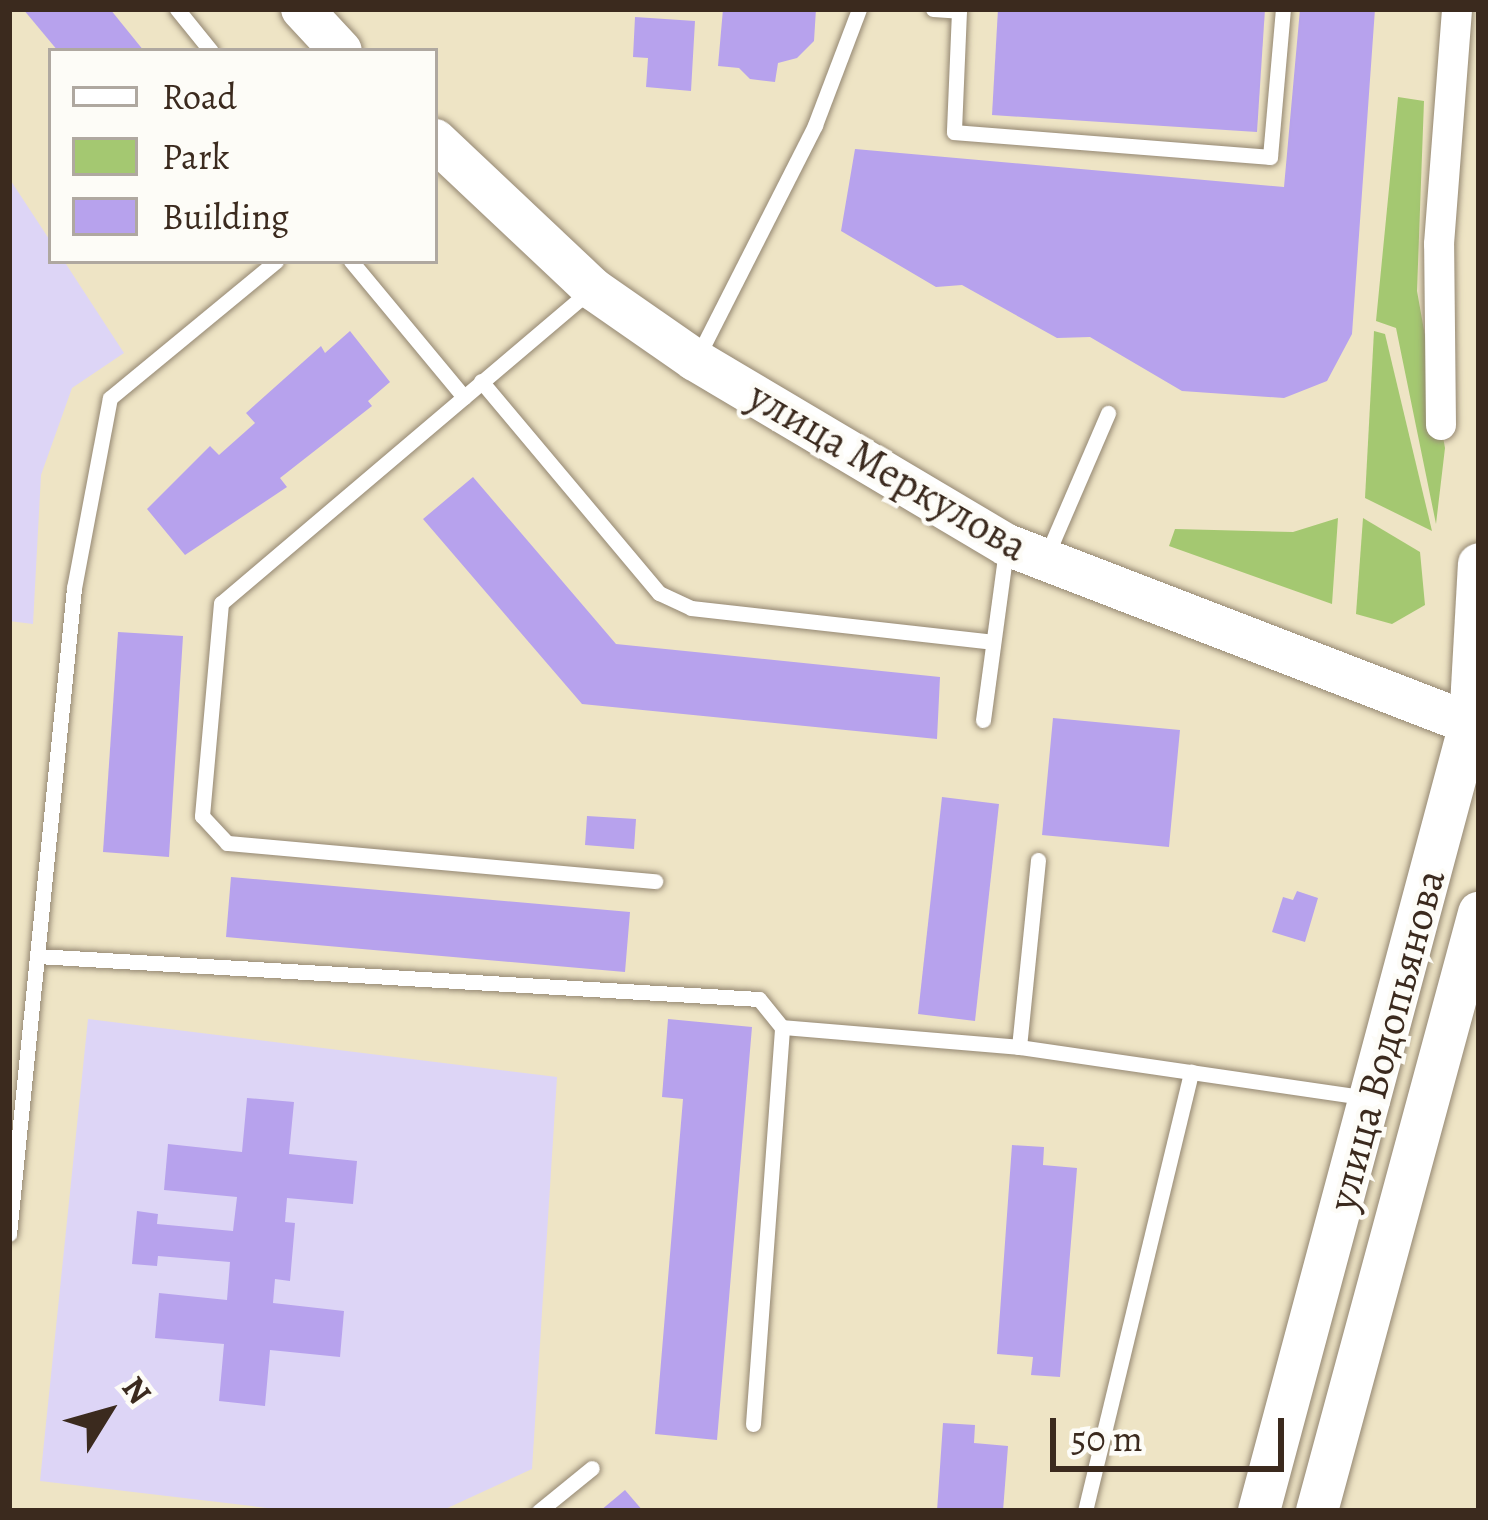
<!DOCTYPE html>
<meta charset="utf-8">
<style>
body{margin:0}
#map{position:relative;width:1488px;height:1520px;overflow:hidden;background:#eee4c5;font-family:Alegreya,serif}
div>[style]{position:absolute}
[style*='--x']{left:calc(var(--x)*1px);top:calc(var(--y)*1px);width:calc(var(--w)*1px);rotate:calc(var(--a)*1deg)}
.built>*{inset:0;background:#ddd5f6}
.green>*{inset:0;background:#a4c871}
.building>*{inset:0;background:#b7a2ed}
.roads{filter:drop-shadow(0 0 3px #948772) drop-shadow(0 0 3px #948772)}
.lane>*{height:15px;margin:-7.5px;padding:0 7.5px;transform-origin:7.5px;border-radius:7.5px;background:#fff}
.street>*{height:30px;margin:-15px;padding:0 15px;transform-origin:15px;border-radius:15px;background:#fff}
.secondary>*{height:42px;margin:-21px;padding:0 21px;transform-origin:21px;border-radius:21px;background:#fff}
span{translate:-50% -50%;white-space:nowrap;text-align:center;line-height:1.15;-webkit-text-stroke:9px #fdfcf7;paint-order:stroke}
.street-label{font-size:42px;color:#3b2a1e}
.frame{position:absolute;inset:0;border:12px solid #3b2a1e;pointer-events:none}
.legend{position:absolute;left:48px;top:48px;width:390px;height:216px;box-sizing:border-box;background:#fdfcf7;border:3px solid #afa8a0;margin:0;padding:15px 21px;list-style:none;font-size:36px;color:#3b2a1e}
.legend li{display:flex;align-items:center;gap:24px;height:60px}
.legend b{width:60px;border:3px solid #afa8a0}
.north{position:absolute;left:48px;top:1352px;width:120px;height:120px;-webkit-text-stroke:9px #fdfcf7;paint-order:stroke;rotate:53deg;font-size:33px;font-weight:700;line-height:48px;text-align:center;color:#3b2a1e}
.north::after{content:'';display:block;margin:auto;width:42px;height:54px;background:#3b2a1e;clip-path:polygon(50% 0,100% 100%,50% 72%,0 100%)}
.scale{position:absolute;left:1050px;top:1418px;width:234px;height:54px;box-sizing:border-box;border:6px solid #3b2a1e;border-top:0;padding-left:15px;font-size:36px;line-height:42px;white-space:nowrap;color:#3b2a1e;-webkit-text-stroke:9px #fdfcf7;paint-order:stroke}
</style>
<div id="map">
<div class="built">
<div style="clip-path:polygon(9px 178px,51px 242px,51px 261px,64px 261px,124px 353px,72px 388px,41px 475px,33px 624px,9px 621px)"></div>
<div style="clip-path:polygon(88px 1019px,557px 1077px,532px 1469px,441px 1511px,293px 1511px,40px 1481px)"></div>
</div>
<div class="green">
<div style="clip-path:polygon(1398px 97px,1424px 101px,1417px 291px,1445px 448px,1436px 524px,1396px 328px,1376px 321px)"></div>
<div style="clip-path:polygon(1374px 331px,1385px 334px,1432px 531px,1365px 498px)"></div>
<div style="clip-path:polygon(1338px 518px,1332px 604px,1169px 546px,1175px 529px,1293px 532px)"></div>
<div style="clip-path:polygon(1363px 518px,1420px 552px,1425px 605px,1392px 624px,1356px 614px)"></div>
</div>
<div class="building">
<div style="clip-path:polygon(23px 9px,110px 9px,144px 51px,58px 51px)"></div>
<div style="clip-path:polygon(723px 9px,816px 9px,814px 41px,797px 58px,778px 63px,775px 82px,750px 79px,739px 68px,718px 66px)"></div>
<div style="clip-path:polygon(998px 9px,1265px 9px,1257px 132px,992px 115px)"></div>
<div style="clip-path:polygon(1300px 9px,1375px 9px,1352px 334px,1327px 381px,1284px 398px,1182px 391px,1090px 337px,1057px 338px,962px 285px,936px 287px,841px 231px,855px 149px,1284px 187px)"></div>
<div style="clip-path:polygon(635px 17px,695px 21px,691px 91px,646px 87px,648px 58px,633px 57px)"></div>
<div style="clip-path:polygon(350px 331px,390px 382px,368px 401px,372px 406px,280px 478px,287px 487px,185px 555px,147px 509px,210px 446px,219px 455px,255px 423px,246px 413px,321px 346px,325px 353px)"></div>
<div style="clip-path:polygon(473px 477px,616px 644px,940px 677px,937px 739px,582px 704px,423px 519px)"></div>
<div style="clip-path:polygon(118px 632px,183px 636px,169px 857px,103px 852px)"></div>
<div style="clip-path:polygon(1053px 718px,1180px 730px,1169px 847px,1042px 835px)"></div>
<div style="clip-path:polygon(942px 797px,999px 804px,975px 1021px,918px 1014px)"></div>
<div style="clip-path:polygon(587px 816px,636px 819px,634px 849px,585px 845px)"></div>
<div style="clip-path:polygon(231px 877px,630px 912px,625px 972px,226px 937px)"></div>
<div style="clip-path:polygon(1297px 891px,1318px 898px,1305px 942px,1272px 932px,1283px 897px,1293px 900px)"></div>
<div style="clip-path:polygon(668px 1019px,752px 1027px,717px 1440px,655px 1434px,683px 1099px,662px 1097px)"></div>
<div style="clip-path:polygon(247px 1098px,294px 1102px,289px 1154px,357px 1161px,353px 1204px,287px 1198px,285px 1222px,295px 1223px,290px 1281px,275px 1279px,273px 1303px,344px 1311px,340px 1357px,270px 1350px,265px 1406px,219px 1401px,224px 1344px,155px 1338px,159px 1293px,227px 1300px,230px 1262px,158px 1256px,157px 1266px,132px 1264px,137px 1211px,158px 1214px,157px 1224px,233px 1231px,237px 1197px,164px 1190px,168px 1144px,242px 1152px)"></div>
<div style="clip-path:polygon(1012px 1145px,1044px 1147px,1043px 1165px,1077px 1168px,1060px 1377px,1031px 1375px,1033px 1357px,997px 1354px)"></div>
<div style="clip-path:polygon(943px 1423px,975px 1425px,974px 1443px,1008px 1446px,1003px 1511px,937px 1511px)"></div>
<div style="clip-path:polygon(625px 1490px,643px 1511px,600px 1511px)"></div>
</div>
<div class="roads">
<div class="lane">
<div style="--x:177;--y:9;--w:54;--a:51"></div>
<div style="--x:933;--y:9;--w:26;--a:4"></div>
<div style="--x:959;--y:11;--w:121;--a:92.4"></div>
<div style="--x:954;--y:132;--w:317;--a:4.5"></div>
<div style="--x:1270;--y:157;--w:149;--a:-85"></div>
<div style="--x:351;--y:261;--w:177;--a:50.3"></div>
<div style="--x:588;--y:292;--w:481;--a:139.7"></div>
<div style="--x:221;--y:603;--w:214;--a:95.1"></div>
<div style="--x:202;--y:816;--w:37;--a:47"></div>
<div style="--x:227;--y:843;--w:430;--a:5.1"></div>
<div style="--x:697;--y:358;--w:261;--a:-63.1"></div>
<div style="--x:815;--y:125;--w:124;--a:-69.2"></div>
<div style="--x:481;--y:381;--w:277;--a:50"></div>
<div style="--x:659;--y:593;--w:35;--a:25"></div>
<div style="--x:691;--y:608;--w:303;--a:6.4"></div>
<div style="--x:1046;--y:557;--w:157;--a:-66.7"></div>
<div style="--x:983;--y:720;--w:172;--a:-82.3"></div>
<div style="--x:37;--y:956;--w:723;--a:3.41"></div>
<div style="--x:759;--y:999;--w:36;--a:51"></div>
<div style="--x:1019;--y:1047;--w:188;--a:-84.2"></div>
<div style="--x:9;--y:1234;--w:649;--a:-84.25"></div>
<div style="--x:74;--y:588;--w:193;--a:-79.3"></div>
<div style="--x:110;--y:398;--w:215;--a:-39.5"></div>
<div style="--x:753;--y:1424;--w:398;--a:-85.8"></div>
<div style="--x:782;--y:1027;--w:238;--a:4.8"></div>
<div style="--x:1019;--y:1047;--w:352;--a:8.3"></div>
<div style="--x:539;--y:1511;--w:68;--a:-39.1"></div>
<div style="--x:1085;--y:1511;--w:452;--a:-76.4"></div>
</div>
<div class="street">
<div style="--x:1441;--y:425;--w:181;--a:-90.6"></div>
<div style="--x:1439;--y:244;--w:236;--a:-85.6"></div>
</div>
<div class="secondary">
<div style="--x:302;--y:9;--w:57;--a:47.1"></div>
<div style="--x:435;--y:140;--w:217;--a:43.3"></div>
<div style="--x:593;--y:289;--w:124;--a:34.8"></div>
<div style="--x:695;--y:360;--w:363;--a:30.7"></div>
<div style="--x:1007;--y:545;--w:506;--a:21.09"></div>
<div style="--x:1259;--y:1511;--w:815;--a:-74.99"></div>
<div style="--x:1470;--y:724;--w:160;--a:-86.8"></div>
<div style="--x:1317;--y:1511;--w:620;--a:-74.84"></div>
</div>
</div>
<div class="street-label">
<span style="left:888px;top:471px;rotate:30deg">улица Меркулова</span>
<span style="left:1386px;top:1040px;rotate:-75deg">улица Водопьянова</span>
</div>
<div class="frame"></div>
<ul class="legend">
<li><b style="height:15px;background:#fff"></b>Road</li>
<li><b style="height:33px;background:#a4c871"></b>Park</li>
<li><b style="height:33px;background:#b7a2ed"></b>Building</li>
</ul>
<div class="north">N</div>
<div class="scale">50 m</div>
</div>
